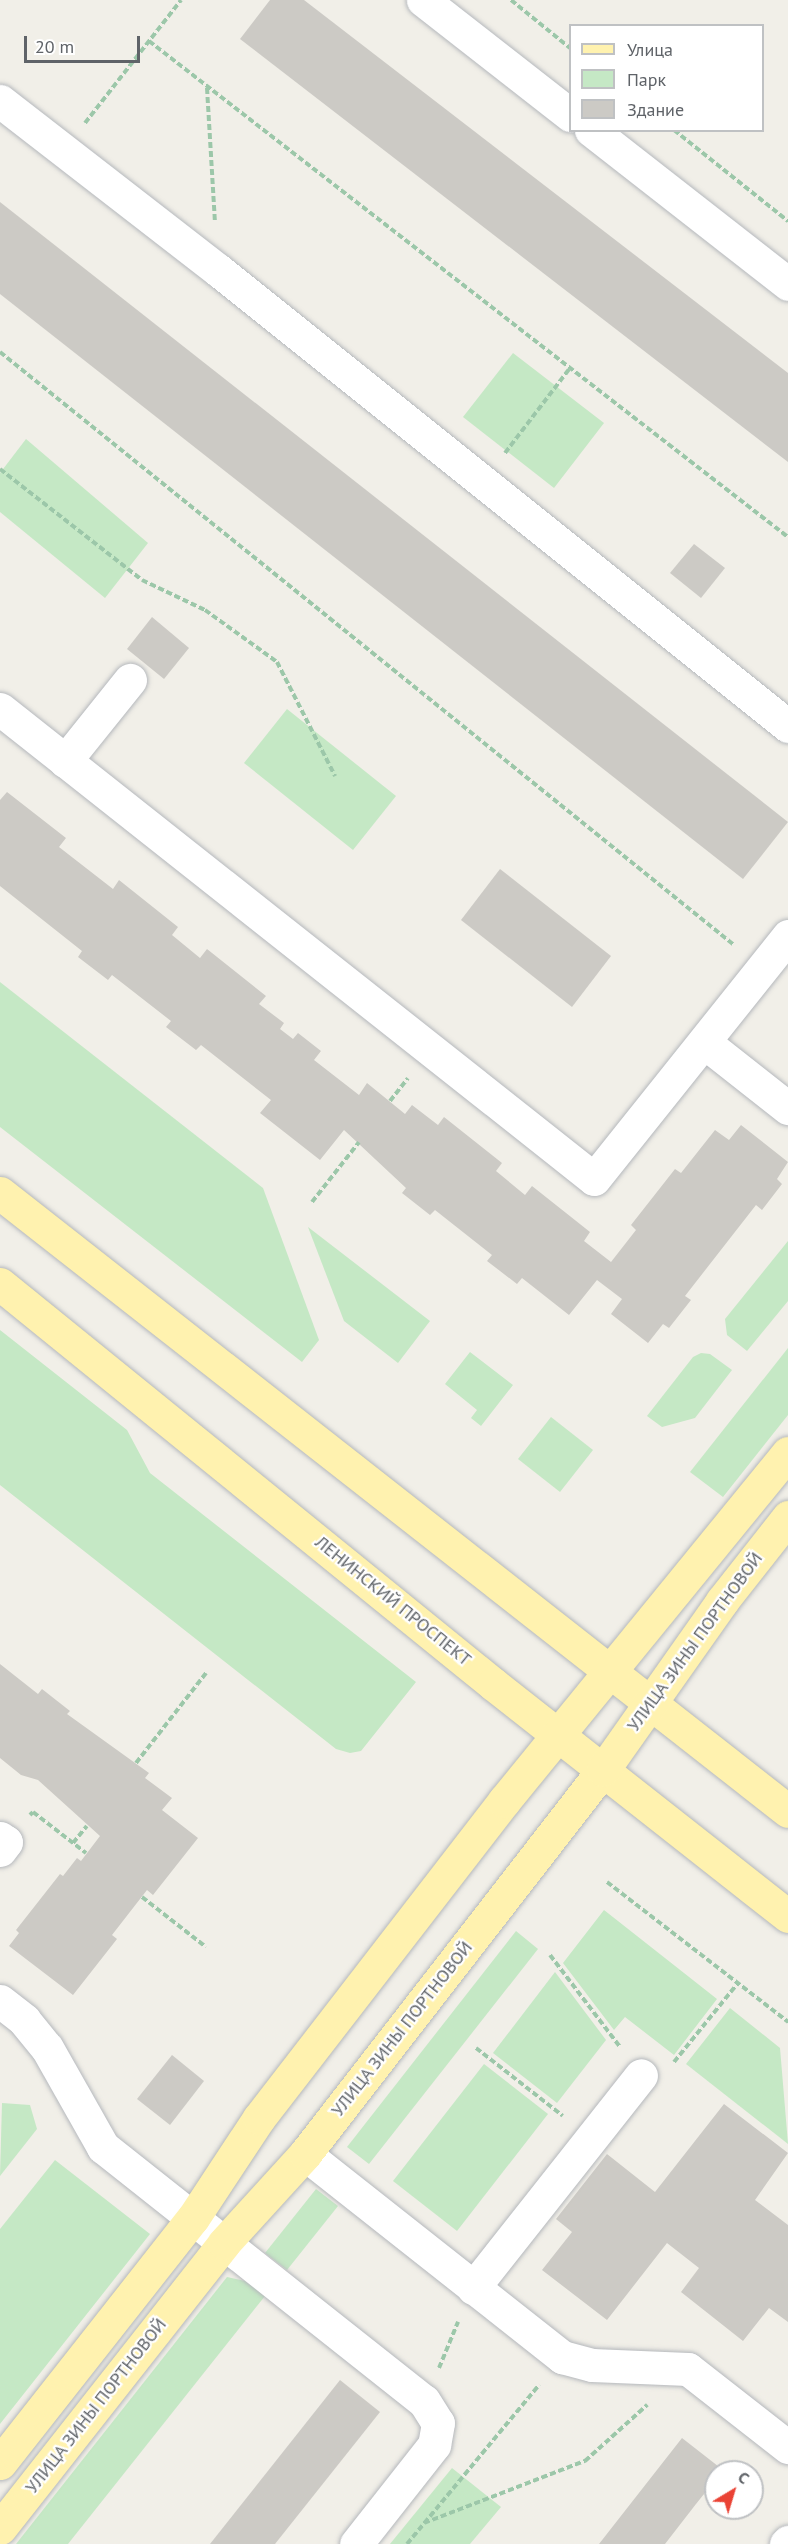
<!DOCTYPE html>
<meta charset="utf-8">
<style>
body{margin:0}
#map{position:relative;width:788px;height:2544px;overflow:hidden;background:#f1efe8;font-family:"PT Sans",sans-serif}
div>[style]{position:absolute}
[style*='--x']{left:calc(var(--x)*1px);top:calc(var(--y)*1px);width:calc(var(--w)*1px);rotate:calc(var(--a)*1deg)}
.green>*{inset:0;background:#c5e8c5}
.building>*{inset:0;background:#cccac5}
.path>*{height:4px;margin-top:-2px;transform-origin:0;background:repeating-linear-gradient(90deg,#9cc7a9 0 6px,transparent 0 9px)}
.roads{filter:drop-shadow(0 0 2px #b5b8bc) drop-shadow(0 0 2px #b5b8bc)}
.minor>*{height:33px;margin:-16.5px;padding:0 16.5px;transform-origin:16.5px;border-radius:16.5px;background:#fff}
.major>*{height:33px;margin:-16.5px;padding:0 16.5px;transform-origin:16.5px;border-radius:16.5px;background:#fff2af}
span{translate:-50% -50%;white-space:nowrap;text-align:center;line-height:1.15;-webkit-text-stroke:4.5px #fff;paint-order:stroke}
.street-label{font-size:18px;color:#5f6368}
.legend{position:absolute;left:569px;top:24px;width:195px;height:108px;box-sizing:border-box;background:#fff;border:2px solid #bfc1c3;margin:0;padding:8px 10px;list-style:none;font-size:18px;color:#5f6368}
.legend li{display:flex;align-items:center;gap:12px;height:30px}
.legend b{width:30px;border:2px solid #bfc1c3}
.north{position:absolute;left:704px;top:2460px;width:60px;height:60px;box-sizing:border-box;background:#fff;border:2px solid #bfc1c3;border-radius:50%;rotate:38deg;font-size:16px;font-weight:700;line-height:24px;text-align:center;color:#5f6368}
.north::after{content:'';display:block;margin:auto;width:21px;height:27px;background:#ea4335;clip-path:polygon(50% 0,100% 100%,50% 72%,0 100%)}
.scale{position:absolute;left:24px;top:36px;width:116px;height:27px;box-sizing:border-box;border:3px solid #5f6368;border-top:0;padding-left:8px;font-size:18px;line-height:21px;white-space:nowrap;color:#5f6368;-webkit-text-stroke:4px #fff;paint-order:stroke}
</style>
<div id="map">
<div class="green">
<div style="clip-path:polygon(513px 353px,604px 423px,554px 488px,463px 417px)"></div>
<div style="clip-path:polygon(26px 439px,148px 543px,105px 598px,0 512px,0 473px)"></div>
<div style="clip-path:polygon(287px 709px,396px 796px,353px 850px,244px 763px)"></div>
<div style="clip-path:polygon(0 982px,263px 1188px,319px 1340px,302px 1362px,0 1127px)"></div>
<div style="clip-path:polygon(308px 1227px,430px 1321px,398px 1363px,344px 1321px)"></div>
<div style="clip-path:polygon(788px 1241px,788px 1301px,747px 1351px,727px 1335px,725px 1319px)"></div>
<div style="clip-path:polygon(0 1330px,127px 1430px,150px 1473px,416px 1682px,361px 1751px,350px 1753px,336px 1749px,0 1485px)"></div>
<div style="clip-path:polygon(788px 1348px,788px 1415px,723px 1497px,690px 1472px)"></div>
<div style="clip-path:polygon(470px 1352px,513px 1385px,481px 1426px,471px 1418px,477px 1410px,445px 1384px)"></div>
<div style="clip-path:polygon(701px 1353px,710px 1354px,732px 1370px,695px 1418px,662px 1427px,647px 1416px,693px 1357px)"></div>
<div style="clip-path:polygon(551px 1417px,593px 1450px,560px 1492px,518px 1459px)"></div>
<div style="clip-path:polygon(604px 1910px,717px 1999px,674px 2055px,625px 2017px,614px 2030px,563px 1963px)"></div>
<div style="clip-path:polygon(516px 1931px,538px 1949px,369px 2164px,347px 2147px)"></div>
<div style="clip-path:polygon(555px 1972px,606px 2040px,557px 2103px,493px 2053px)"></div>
<div style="clip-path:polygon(730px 2008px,780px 2048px,788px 2144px,686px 2064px)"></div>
<div style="clip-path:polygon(484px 2064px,548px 2114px,457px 2231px,393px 2181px)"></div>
<div style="clip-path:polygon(2px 2103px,30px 2105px,37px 2129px,0 2176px)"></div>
<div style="clip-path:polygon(55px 2160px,150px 2234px,0 2424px,0 2229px)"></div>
<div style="clip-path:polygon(316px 2189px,338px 2206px,287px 2270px,265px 2253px)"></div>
<div style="clip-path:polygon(227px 2277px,245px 2281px,265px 2296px,68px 2544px,16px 2544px)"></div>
<div style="clip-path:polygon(452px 2468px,501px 2507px,470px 2544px,390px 2544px)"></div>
</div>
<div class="building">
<div style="clip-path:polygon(270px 0,304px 0,788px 373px,788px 462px,240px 39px)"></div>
<div style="clip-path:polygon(0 202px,788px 822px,743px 879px,0 294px)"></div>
<div style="clip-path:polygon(694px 544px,725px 568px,701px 598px,670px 573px)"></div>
<div style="clip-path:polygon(152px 617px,189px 648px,164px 679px,127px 649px)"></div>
<div style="clip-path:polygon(7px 792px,66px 838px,59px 847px,113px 889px,119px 880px,178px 927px,172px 935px,200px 958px,207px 949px,266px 996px,259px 1004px,284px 1023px,280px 1029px,293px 1039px,298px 1033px,321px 1051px,314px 1060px,359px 1095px,367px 1083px,405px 1114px,412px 1105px,438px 1125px,444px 1117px,502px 1163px,496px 1171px,525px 1195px,532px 1186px,590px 1232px,584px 1241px,611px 1262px,636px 1230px,631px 1225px,675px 1169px,681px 1173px,715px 1130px,729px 1140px,741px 1125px,788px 1162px,777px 1179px,782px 1184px,762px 1210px,756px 1205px,685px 1296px,691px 1300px,669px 1328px,663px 1324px,648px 1343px,611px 1314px,622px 1299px,597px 1280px,569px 1315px,522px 1278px,517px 1284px,487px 1261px,492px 1255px,435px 1210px,430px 1215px,402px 1193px,406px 1188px,344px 1130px,320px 1160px,260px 1113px,271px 1100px,201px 1045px,196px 1050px,166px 1027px,171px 1021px,112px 975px,108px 980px,78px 957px,82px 951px,0 886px,0 800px)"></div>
<div style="clip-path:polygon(500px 869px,611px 956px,572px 1007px,461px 920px)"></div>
<div style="clip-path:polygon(0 1664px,38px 1694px,42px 1689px,70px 1711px,67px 1714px,149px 1773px,145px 1778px,172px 1798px,162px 1810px,198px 1838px,153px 1895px,147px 1890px,112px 1935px,117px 1939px,73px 1995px,9px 1946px,19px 1933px,16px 1930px,60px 1874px,63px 1876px,77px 1858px,81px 1861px,100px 1836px,38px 1780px,21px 1775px,0 1758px)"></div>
<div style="clip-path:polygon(172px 2055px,204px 2081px,170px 2125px,137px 2099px)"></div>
<div style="clip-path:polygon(724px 2104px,788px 2153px,755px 2200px,788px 2225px,788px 2322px,769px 2308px,743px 2341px,681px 2292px,699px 2268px,667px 2243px,607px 2320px,542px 2270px,572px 2232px,556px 2219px,607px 2154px,655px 2192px)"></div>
<div style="clip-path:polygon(340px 2380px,380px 2412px,275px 2544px,210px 2544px)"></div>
<div style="clip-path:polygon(682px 2438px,723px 2470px,716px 2472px,716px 2479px,696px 2504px,665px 2544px,599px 2544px)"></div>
</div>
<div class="path">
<div style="--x:511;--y:0;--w:76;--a:39.1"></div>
<div style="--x:149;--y:41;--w:809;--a:37.82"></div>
<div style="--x:207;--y:88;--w:133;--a:86.6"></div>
<div style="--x:85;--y:123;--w:156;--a:-52"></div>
<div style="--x:674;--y:130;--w:146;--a:38.6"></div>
<div style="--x:0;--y:352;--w:944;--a:38.93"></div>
<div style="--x:505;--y:453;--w:107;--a:-52.6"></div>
<div style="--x:0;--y:469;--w:180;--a:38"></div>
<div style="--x:142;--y:580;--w:70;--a:25.5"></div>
<div style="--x:205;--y:610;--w:89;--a:35.8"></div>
<div style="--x:277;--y:662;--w:128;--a:63"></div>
<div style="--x:390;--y:1101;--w:29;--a:-52"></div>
<div style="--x:312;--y:1202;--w:76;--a:-51.9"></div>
<div style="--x:136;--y:1763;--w:114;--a:-52.1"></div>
<div style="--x:30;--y:1815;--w:4;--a:-45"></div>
<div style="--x:33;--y:1812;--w:67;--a:37.7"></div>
<div style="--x:73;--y:1843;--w:22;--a:-51"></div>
<div style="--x:607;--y:1882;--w:229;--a:37.7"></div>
<div style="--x:142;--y:1897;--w:81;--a:38"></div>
<div style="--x:550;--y:1955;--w:116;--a:52.7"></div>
<div style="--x:476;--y:2048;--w:110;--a:38"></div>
<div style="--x:674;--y:2062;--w:102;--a:-51"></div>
<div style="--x:439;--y:2368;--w:50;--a:-67.6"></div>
<div style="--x:424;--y:2523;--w:173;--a:-21.1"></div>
<div style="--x:585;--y:2461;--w:84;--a:-42.1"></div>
<div style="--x:407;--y:2544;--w:207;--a:-50.3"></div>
</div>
<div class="roads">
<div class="minor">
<div style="--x:423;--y:0;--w:187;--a:38"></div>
<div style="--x:0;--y:101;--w:276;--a:37.8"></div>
<div style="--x:218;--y:270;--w:730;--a:38.66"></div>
<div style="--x:591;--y:130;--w:250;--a:38"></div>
<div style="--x:0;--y:709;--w:757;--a:38.35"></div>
<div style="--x:594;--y:1179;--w:311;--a:-51.4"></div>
<div style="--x:65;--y:761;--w:104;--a:-51.3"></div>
<div style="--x:704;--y:1042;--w:107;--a:38.2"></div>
<div style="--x:0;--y:1838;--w:7;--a:34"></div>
<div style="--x:6;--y:1842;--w:10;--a:127"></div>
<div style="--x:0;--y:2001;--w:31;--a:38"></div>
<div style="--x:24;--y:2020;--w:36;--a:51"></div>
<div style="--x:47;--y:2048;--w:114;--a:60.5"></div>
<div style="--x:103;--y:2147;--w:409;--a:38.4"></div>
<div style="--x:424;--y:2401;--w:26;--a:58"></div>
<div style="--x:438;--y:2423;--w:22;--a:100"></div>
<div style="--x:434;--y:2445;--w:126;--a:128.2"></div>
<div style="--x:305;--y:2154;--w:328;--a:38.3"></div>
<div style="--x:562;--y:2357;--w:31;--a:15"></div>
<div style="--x:592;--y:2365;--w:96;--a:2.4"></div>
<div style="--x:688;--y:2369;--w:127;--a:38"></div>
<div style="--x:473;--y:2288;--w:271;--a:-51.7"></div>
<div style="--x:786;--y:2544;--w:3;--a:-45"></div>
</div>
<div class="major">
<div style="--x:0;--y:1193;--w:1001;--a:38.11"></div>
<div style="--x:0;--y:1284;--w:635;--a:39.05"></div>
<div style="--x:493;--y:1684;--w:375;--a:38.2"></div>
<div style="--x:0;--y:2463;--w:312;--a:-51.8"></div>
<div style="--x:193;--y:2218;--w:120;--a:-56.6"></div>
<div style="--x:259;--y:2118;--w:401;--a:-52.3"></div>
<div style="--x:504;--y:1801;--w:449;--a:-50.8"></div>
<div style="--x:0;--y:2528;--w:362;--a:-51.8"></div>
<div style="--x:224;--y:2243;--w:120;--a:-47.7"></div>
<div style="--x:305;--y:2154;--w:486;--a:-52.2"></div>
<div style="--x:603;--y:1770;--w:207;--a:-54.8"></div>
<div style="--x:722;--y:1601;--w:107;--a:-51.8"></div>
</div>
</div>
<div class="street-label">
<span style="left:393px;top:1601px;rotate:39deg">ЛЕНИНСКИЙ ПРОСПЕКТ</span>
<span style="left:695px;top:1642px;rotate:-54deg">УЛИЦА ЗИНЫ ПОРТНОВОЙ</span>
<span style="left:402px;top:2029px;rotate:-52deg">УЛИЦА ЗИНЫ ПОРТНОВОЙ</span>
<span style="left:96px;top:2406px;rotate:-52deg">УЛИЦА ЗИНЫ ПОРТНОВОЙ</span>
</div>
<ul class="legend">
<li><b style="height:8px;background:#fff2af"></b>Улица</li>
<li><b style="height:16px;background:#c5e8c5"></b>Парк</li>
<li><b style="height:16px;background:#cccac5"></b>Здание</li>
</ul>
<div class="north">С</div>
<div class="scale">20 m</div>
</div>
